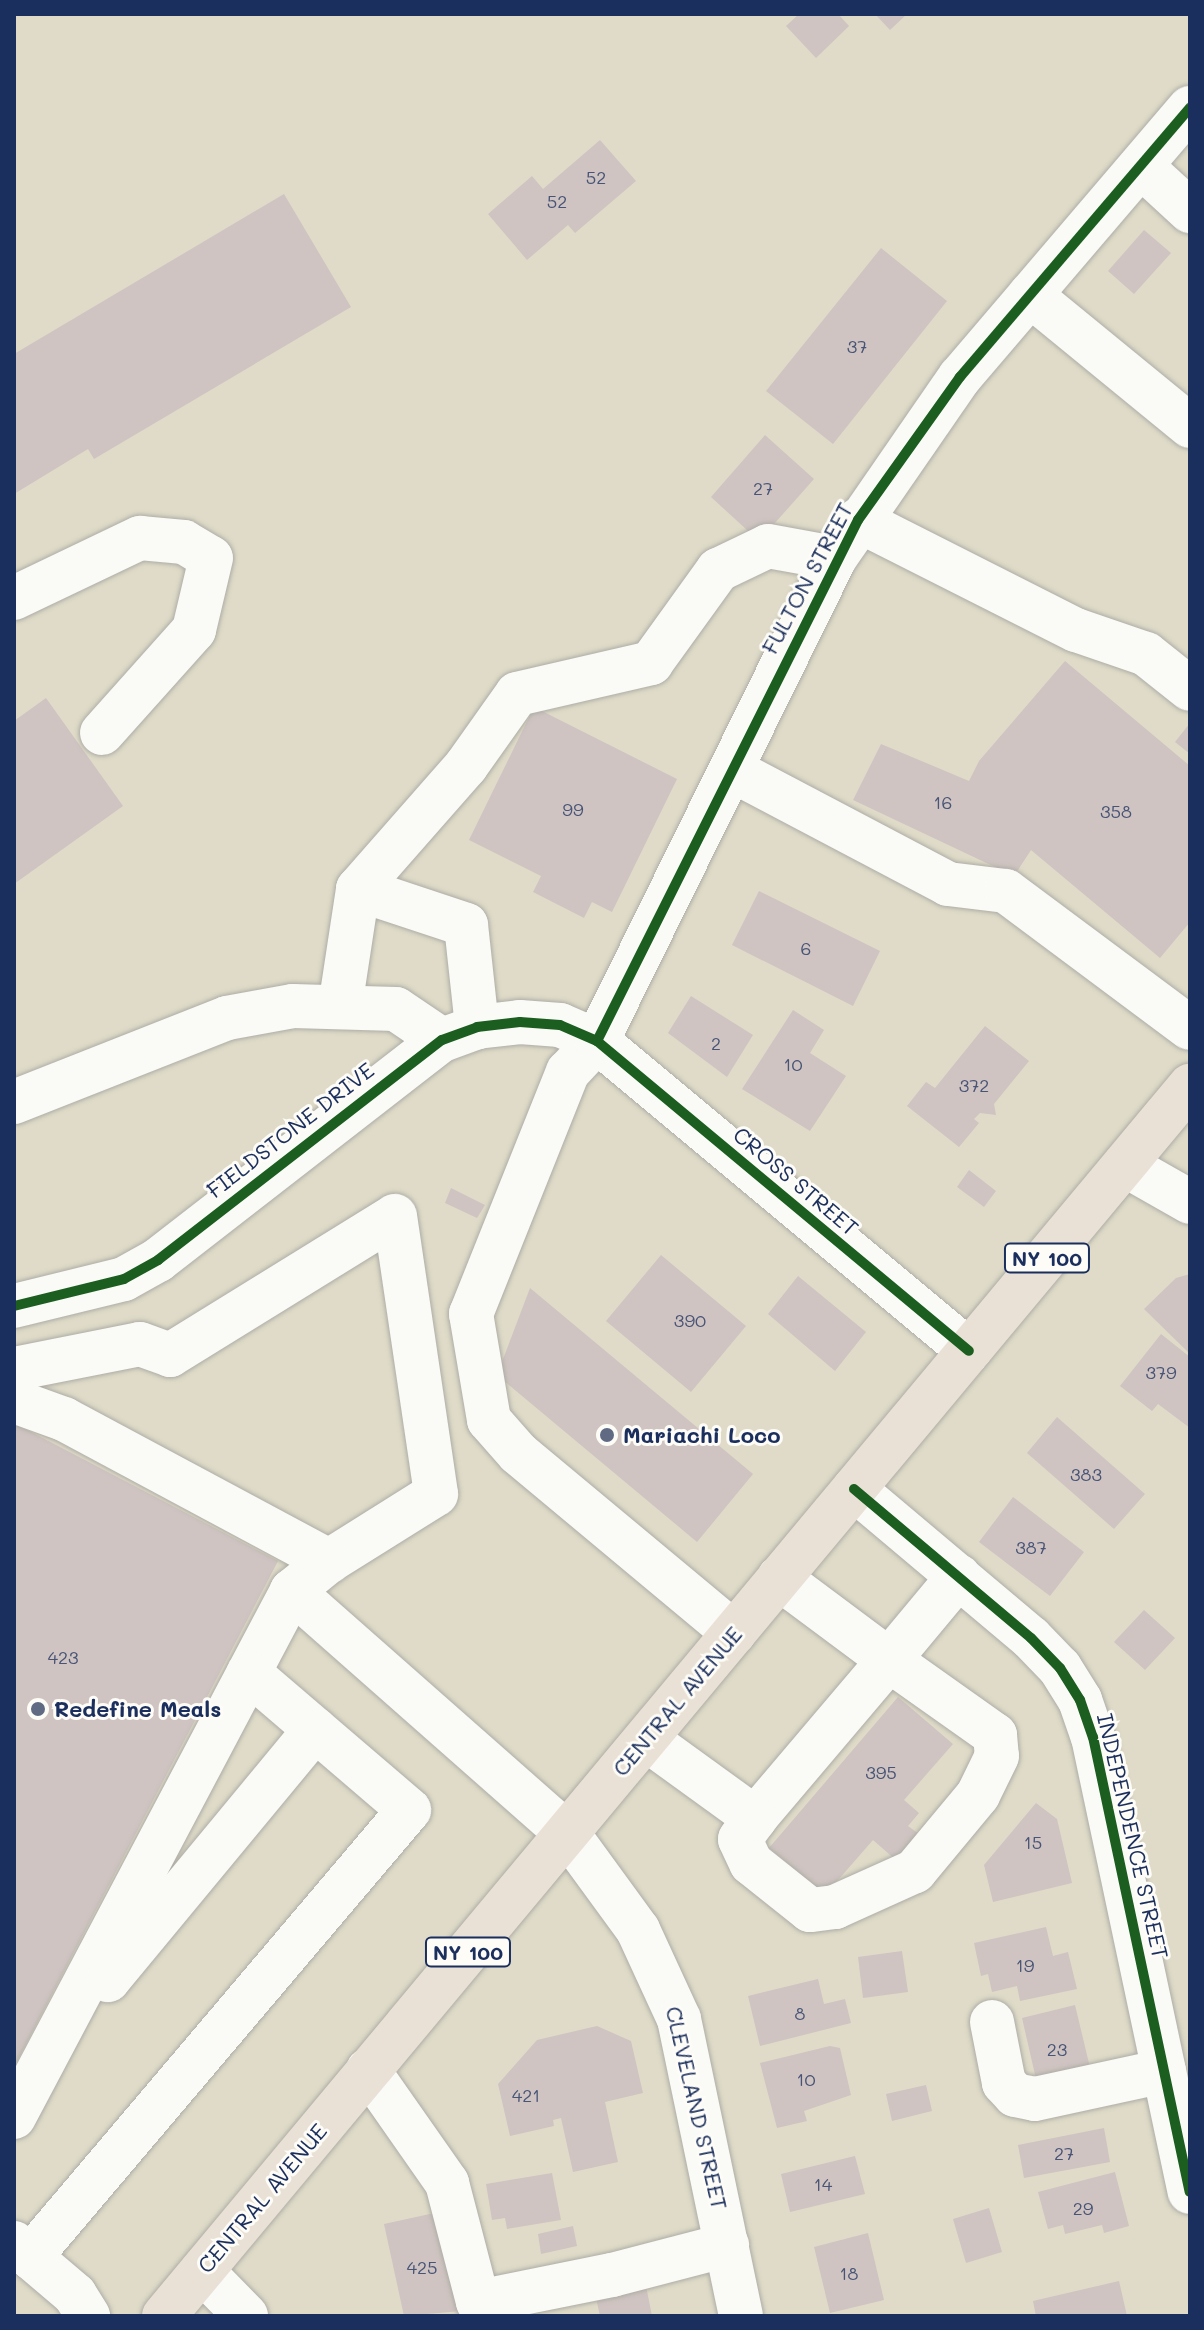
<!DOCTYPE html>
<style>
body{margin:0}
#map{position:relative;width:1204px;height:2330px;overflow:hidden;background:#dfdbc8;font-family:Mali,sans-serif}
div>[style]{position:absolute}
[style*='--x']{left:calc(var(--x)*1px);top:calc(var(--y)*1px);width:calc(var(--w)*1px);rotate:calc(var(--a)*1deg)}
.building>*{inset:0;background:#cfc4c1}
.roads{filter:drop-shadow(0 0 2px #aeada6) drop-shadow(0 0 2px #aeada6)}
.minor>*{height:44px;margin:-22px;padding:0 22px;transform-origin:22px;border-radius:22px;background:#fafaf7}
.major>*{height:44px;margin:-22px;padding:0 22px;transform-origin:22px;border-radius:22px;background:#e9e1d5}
.cycleway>*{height:10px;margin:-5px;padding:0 5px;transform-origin:5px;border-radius:5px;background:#1b5e20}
.dots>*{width:22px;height:22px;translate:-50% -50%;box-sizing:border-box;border:4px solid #fdfcf7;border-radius:50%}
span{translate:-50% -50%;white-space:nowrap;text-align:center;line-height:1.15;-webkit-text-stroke:6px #fdfcf7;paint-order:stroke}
.number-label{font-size:18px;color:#485477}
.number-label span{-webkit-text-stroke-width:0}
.shield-label span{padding:2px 6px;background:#fdfcf7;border:2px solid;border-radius:6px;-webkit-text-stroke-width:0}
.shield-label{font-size:20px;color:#1b2f5e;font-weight:700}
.street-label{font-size:22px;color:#1b2f5e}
.poi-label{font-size:22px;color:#1b2f5e;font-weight:700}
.left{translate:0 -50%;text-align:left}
.frame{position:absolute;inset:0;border:16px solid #1b2f5e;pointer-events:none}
</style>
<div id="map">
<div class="building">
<div style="clip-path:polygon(799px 14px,838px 14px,849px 26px,816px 58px,786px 26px)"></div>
<div style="clip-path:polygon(875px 14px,907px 14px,890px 30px)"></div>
<div style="clip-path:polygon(600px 140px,636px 181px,575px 233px,568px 225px,527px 260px,488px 214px,532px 176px,543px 189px)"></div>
<div style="clip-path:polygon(284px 194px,351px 307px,94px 459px,88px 449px,14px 494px,14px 354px)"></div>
<div style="clip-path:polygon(1144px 230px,1171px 253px,1134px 294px,1108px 271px)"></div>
<div style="clip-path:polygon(881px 248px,947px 301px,833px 444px,766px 391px)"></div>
<div style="clip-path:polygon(765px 435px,814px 479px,759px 541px,711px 497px)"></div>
<div style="clip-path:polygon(1065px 661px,1190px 766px,1190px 922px,1160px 958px,1031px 850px,1014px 876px,853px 800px,881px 744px,969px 781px,979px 761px)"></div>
<div style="clip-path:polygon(46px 698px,123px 806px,14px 884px,14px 721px)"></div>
<div style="clip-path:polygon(534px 707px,677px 779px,612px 912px,592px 902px,584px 918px,533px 892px,541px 876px,469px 840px)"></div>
<div style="clip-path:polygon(1190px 723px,1190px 754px,1175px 742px)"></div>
<div style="clip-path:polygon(759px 891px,880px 951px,853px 1006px,732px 945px)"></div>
<div style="clip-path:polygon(691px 996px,753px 1035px,727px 1077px,668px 1033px)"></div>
<div style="clip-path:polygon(793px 1010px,824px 1030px,810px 1053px,846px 1076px,810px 1131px,742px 1089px)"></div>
<div style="clip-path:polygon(985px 1026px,1029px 1061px,994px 1104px,996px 1115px,980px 1113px,974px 1119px,979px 1123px,959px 1147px,907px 1106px,926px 1082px,935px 1088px)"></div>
<div style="clip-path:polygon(969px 1170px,996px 1191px,984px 1207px,957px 1187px)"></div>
<div style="clip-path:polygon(451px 1188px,485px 1205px,477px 1218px,445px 1203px)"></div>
<div style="clip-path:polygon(661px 1255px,746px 1326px,691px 1392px,606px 1321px)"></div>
<div style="clip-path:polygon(1190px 1274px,1190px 1354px,1144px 1309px,1176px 1278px)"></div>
<div style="clip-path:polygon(798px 1276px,866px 1332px,835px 1371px,768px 1314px)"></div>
<div style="clip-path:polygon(530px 1288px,753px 1474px,697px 1542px,497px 1375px)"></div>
<div style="clip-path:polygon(1161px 1334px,1190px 1357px,1190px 1428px,1158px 1404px,1152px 1411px,1120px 1386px)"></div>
<div style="clip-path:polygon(1057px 1417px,1145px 1494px,1114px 1529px,1027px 1453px)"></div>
<div style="clip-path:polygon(14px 1423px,278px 1561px,14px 2067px)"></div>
<div style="clip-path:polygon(1013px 1497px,1084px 1552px,1050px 1596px,979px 1542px)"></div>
<div style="clip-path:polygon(1144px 1610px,1175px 1638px,1145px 1670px,1114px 1642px)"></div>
<div style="clip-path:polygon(898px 1697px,953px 1744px,904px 1800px,919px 1813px,908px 1826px,919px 1834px,897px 1861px,873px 1840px,825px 1895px,769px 1848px)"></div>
<div style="clip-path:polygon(1036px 1803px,1057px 1819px,1072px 1883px,993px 1902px,984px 1865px)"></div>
<div style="clip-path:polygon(1046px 1927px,1053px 1956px,1068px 1952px,1077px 1989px,1020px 2001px,1017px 1986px,992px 1992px,988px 1974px,981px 1976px,974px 1943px)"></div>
<div style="clip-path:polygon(902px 1951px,908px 1992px,863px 1998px,858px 1957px)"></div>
<div style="clip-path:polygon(818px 1979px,824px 2004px,845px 1999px,851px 2023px,760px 2046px,748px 1996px)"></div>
<div style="clip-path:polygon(1075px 2005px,1093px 2080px,1039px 2092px,1022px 2018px)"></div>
<div style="clip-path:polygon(597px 2026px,631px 2041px,643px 2093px,605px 2102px,618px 2162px,573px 2172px,561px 2118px,553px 2120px,554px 2126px,510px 2136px,498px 2084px,537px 2040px)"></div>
<div style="clip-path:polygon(830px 2046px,840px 2048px,851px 2095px,804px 2111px,807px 2121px,777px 2128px,760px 2063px)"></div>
<div style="clip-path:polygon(926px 2085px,932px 2111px,892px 2121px,886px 2094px)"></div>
<div style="clip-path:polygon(1104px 2128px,1110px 2162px,1024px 2178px,1018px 2145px)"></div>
<div style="clip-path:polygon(855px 2156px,865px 2194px,790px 2212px,781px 2174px)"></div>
<div style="clip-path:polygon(1115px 2172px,1129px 2226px,1104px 2233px,1102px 2225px,1065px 2234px,1063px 2225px,1048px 2229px,1038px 2192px)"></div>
<div style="clip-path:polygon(552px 2173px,561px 2220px,507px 2229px,505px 2218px,492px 2220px,486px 2184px)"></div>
<div style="clip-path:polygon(989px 2208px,1002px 2252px,966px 2263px,953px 2219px)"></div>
<div style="clip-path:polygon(439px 2212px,461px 2311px,404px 2316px,384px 2224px)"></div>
<div style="clip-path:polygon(573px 2226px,577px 2246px,541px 2254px,538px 2234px)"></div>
<div style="clip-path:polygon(868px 2233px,884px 2300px,830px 2313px,814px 2247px)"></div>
<div style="clip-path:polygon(1119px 2281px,1127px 2316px,1036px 2316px,1033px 2301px)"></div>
<div style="clip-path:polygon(646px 2286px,652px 2316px,600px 2316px,596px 2298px)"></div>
</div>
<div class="roads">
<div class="minor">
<div style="--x:1141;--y:166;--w:67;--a:42.6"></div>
<div style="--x:1030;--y:295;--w:207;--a:39.3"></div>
<div style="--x:858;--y:520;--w:244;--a:26.8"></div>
<div style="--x:1076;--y:630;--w:74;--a:18.9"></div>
<div style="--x:1146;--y:654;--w:56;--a:38.5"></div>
<div style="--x:14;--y:598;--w:140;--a:-25.5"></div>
<div style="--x:140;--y:538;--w:44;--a:5.2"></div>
<div style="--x:184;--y:542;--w:31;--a:31"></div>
<div style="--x:211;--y:558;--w:74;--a:103.3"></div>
<div style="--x:194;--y:630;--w:138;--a:131.8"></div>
<div style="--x:732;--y:770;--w:244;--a:27.8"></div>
<div style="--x:948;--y:884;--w:58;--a:6.9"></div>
<div style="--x:1006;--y:891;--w:229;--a:36.7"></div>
<div style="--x:358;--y:889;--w:114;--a:18.4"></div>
<div style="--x:466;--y:925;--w:103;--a:83.8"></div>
<div style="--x:340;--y:1007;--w:119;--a:-81.3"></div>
<div style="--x:358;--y:889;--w:164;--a:-48.7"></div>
<div style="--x:466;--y:766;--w:88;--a:-54.7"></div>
<div style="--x:517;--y:694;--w:138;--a:-13"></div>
<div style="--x:651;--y:663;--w:115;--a:-54.2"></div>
<div style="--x:718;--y:570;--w:55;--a:-25.6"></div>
<div style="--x:768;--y:546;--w:68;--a:10.2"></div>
<div style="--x:14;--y:1102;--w:229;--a:-21.5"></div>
<div style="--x:227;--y:1018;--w:67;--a:-10.3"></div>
<div style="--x:293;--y:1006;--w:103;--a:1.7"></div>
<div style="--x:396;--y:1009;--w:55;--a:34"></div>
<div style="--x:1125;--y:1165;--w:75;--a:29.6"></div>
<div style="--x:14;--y:1306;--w:113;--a:-13.8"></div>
<div style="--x:124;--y:1279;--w:39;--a:-29"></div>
<div style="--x:158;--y:1260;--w:359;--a:-37.8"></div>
<div style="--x:442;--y:1040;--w:37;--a:-20"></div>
<div style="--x:477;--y:1027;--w:43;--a:-6.6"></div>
<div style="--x:520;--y:1022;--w:40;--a:4.3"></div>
<div style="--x:560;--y:1025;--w:40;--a:23.4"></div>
<div style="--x:597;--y:1041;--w:484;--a:39.8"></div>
<div style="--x:14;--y:1369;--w:128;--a:-11.2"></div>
<div style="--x:140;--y:1344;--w:32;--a:20"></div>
<div style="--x:170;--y:1355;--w:264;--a:-31.7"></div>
<div style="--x:395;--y:1216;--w:281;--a:81.6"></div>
<div style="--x:436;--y:1494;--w:126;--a:147.9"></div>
<div style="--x:329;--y:1561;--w:48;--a:141"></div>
<div style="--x:292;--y:1591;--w:595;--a:117.86"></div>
<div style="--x:14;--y:1401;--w:53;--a:19.8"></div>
<div style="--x:64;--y:1419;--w:301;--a:28.2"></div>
<div style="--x:854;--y:1489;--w:231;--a:40.1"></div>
<div style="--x:1031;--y:1638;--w:42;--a:46"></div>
<div style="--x:1060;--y:1668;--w:38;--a:58"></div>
<div style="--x:1080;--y:1700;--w:39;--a:71"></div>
<div style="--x:1093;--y:1737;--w:465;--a:78"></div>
<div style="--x:779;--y:1578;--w:137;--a:36.7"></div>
<div style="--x:889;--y:1660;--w:130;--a:35.3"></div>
<div style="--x:995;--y:1735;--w:21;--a:85"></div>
<div style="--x:997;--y:1756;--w:43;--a:116"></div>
<div style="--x:978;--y:1795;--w:99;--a:129.7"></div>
<div style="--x:915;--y:1871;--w:88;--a:155.8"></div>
<div style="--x:835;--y:1907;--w:25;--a:173"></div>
<div style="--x:810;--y:1910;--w:75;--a:-141.5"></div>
<div style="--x:751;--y:1863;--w:26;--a:-115"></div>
<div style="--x:740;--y:1839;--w:26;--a:-54"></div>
<div style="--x:755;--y:1818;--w:207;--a:-49.7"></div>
<div style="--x:889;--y:1660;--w:109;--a:-50.2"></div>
<div style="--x:292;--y:1591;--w:368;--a:41.4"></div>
<div style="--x:568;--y:1834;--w:119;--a:53.9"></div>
<div style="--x:638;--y:1930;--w:98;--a:65.3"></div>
<div style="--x:679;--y:2019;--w:303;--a:78.2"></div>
<div style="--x:734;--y:1633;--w:281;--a:-140.2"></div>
<div style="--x:518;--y:1453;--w:44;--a:-131.3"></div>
<div style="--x:489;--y:1420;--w:108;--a:-99.6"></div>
<div style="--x:471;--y:1314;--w:261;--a:-68.2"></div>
<div style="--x:568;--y:1072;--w:42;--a:-46.9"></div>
<div style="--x:597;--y:1041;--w:538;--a:-63.77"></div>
<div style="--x:835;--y:558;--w:220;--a:-55.4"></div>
<div style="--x:960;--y:377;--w:354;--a:-49.5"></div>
<div style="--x:646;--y:1739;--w:135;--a:35.9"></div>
<div style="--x:104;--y:1977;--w:5;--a:37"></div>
<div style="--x:108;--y:1980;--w:325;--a:-50.4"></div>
<div style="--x:992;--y:2022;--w:62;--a:78.9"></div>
<div style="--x:1004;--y:2083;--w:16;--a:47"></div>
<div style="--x:1015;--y:2095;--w:20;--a:11"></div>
<div style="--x:1035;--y:2099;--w:132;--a:-12.2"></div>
<div style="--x:368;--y:2070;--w:138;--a:55"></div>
<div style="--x:447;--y:2183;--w:123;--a:75.4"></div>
<div style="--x:478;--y:2302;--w:137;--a:-11.4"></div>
<div style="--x:612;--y:2275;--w:119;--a:-14.6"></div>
<div style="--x:14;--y:2243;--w:80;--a:40.4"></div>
<div style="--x:75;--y:2295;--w:25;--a:58"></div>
<div style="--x:30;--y:2257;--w:586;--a:-49.71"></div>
<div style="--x:409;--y:1810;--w:211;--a:-139.4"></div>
<div style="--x:202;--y:2271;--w:63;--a:45.6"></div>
</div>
<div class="major">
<div style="--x:164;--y:2316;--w:1602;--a:-50.17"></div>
</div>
</div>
<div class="cycleway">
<div style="--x:597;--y:1041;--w:583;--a:-63.39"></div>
<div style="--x:858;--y:520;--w:176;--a:-54.5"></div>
<div style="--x:960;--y:377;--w:354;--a:-49.5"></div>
<div style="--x:14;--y:1306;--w:113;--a:-13.8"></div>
<div style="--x:124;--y:1279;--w:39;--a:-29"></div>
<div style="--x:158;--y:1260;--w:359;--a:-37.8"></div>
<div style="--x:442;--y:1040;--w:37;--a:-20"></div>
<div style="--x:477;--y:1027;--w:43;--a:-6.6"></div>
<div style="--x:520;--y:1022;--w:40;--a:4.3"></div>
<div style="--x:560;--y:1025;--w:40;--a:23.4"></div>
<div style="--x:597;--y:1041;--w:484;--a:39.8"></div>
<div style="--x:854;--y:1489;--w:231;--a:40.1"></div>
<div style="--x:1031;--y:1638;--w:42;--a:46"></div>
<div style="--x:1060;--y:1668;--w:38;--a:58"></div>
<div style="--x:1080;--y:1700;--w:39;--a:71"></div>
<div style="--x:1093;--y:1737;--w:465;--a:78"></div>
</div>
<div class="dots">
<div style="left:607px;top:1435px;background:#606b83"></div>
<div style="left:38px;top:1709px;background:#606b83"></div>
</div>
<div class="number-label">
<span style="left:596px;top:177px">52</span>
<span style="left:557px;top:201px">52</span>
<span style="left:857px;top:346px">37</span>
<span style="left:763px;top:488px">27</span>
<span style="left:943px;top:802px">16</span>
<span style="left:573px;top:809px">99</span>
<span style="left:1116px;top:811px">358</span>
<span style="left:806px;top:948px">6</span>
<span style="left:716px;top:1043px">2</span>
<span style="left:793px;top:1064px">10</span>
<span style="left:974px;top:1085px">372</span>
<span style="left:690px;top:1320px">390</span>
<span style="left:1161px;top:1372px">379</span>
<span style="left:1086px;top:1474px">383</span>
<span style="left:1031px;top:1547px">387</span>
<span style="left:63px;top:1657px">423</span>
<span style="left:881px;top:1772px">395</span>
<span style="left:1033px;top:1842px">15</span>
<span style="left:1025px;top:1965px">19</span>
<span style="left:800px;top:2013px">8</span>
<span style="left:1057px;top:2049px">23</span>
<span style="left:806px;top:2079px">10</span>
<span style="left:526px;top:2095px">421</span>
<span style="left:1064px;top:2153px">27</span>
<span style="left:823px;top:2184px">14</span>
<span style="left:1083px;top:2208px">29</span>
<span style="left:422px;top:2267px">425</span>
<span style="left:849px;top:2273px">18</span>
</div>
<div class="shield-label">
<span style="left:1047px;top:1258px">NY 100</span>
<span style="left:468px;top:1952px">NY 100</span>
</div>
<div class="street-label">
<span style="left:807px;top:578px;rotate:-62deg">FULTON STREET</span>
<span style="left:290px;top:1130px;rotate:-38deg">FIELDSTONE DRIVE</span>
<span style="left:796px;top:1181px;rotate:40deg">CROSS STREET</span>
<span style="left:677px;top:1701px;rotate:-50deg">CENTRAL AVENUE</span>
<span style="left:1133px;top:1836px;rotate:77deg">INDEPENDENCE STREET</span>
<span style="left:697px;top:2108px;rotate:77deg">CLEVELAND STREET</span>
<span style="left:262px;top:2198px;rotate:-50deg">CENTRAL AVENUE</span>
</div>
<div class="poi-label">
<span class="left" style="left:623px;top:1435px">Mariachi Loco</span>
<span class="left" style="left:54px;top:1709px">Redefine Meals</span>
</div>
<div class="frame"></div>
</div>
